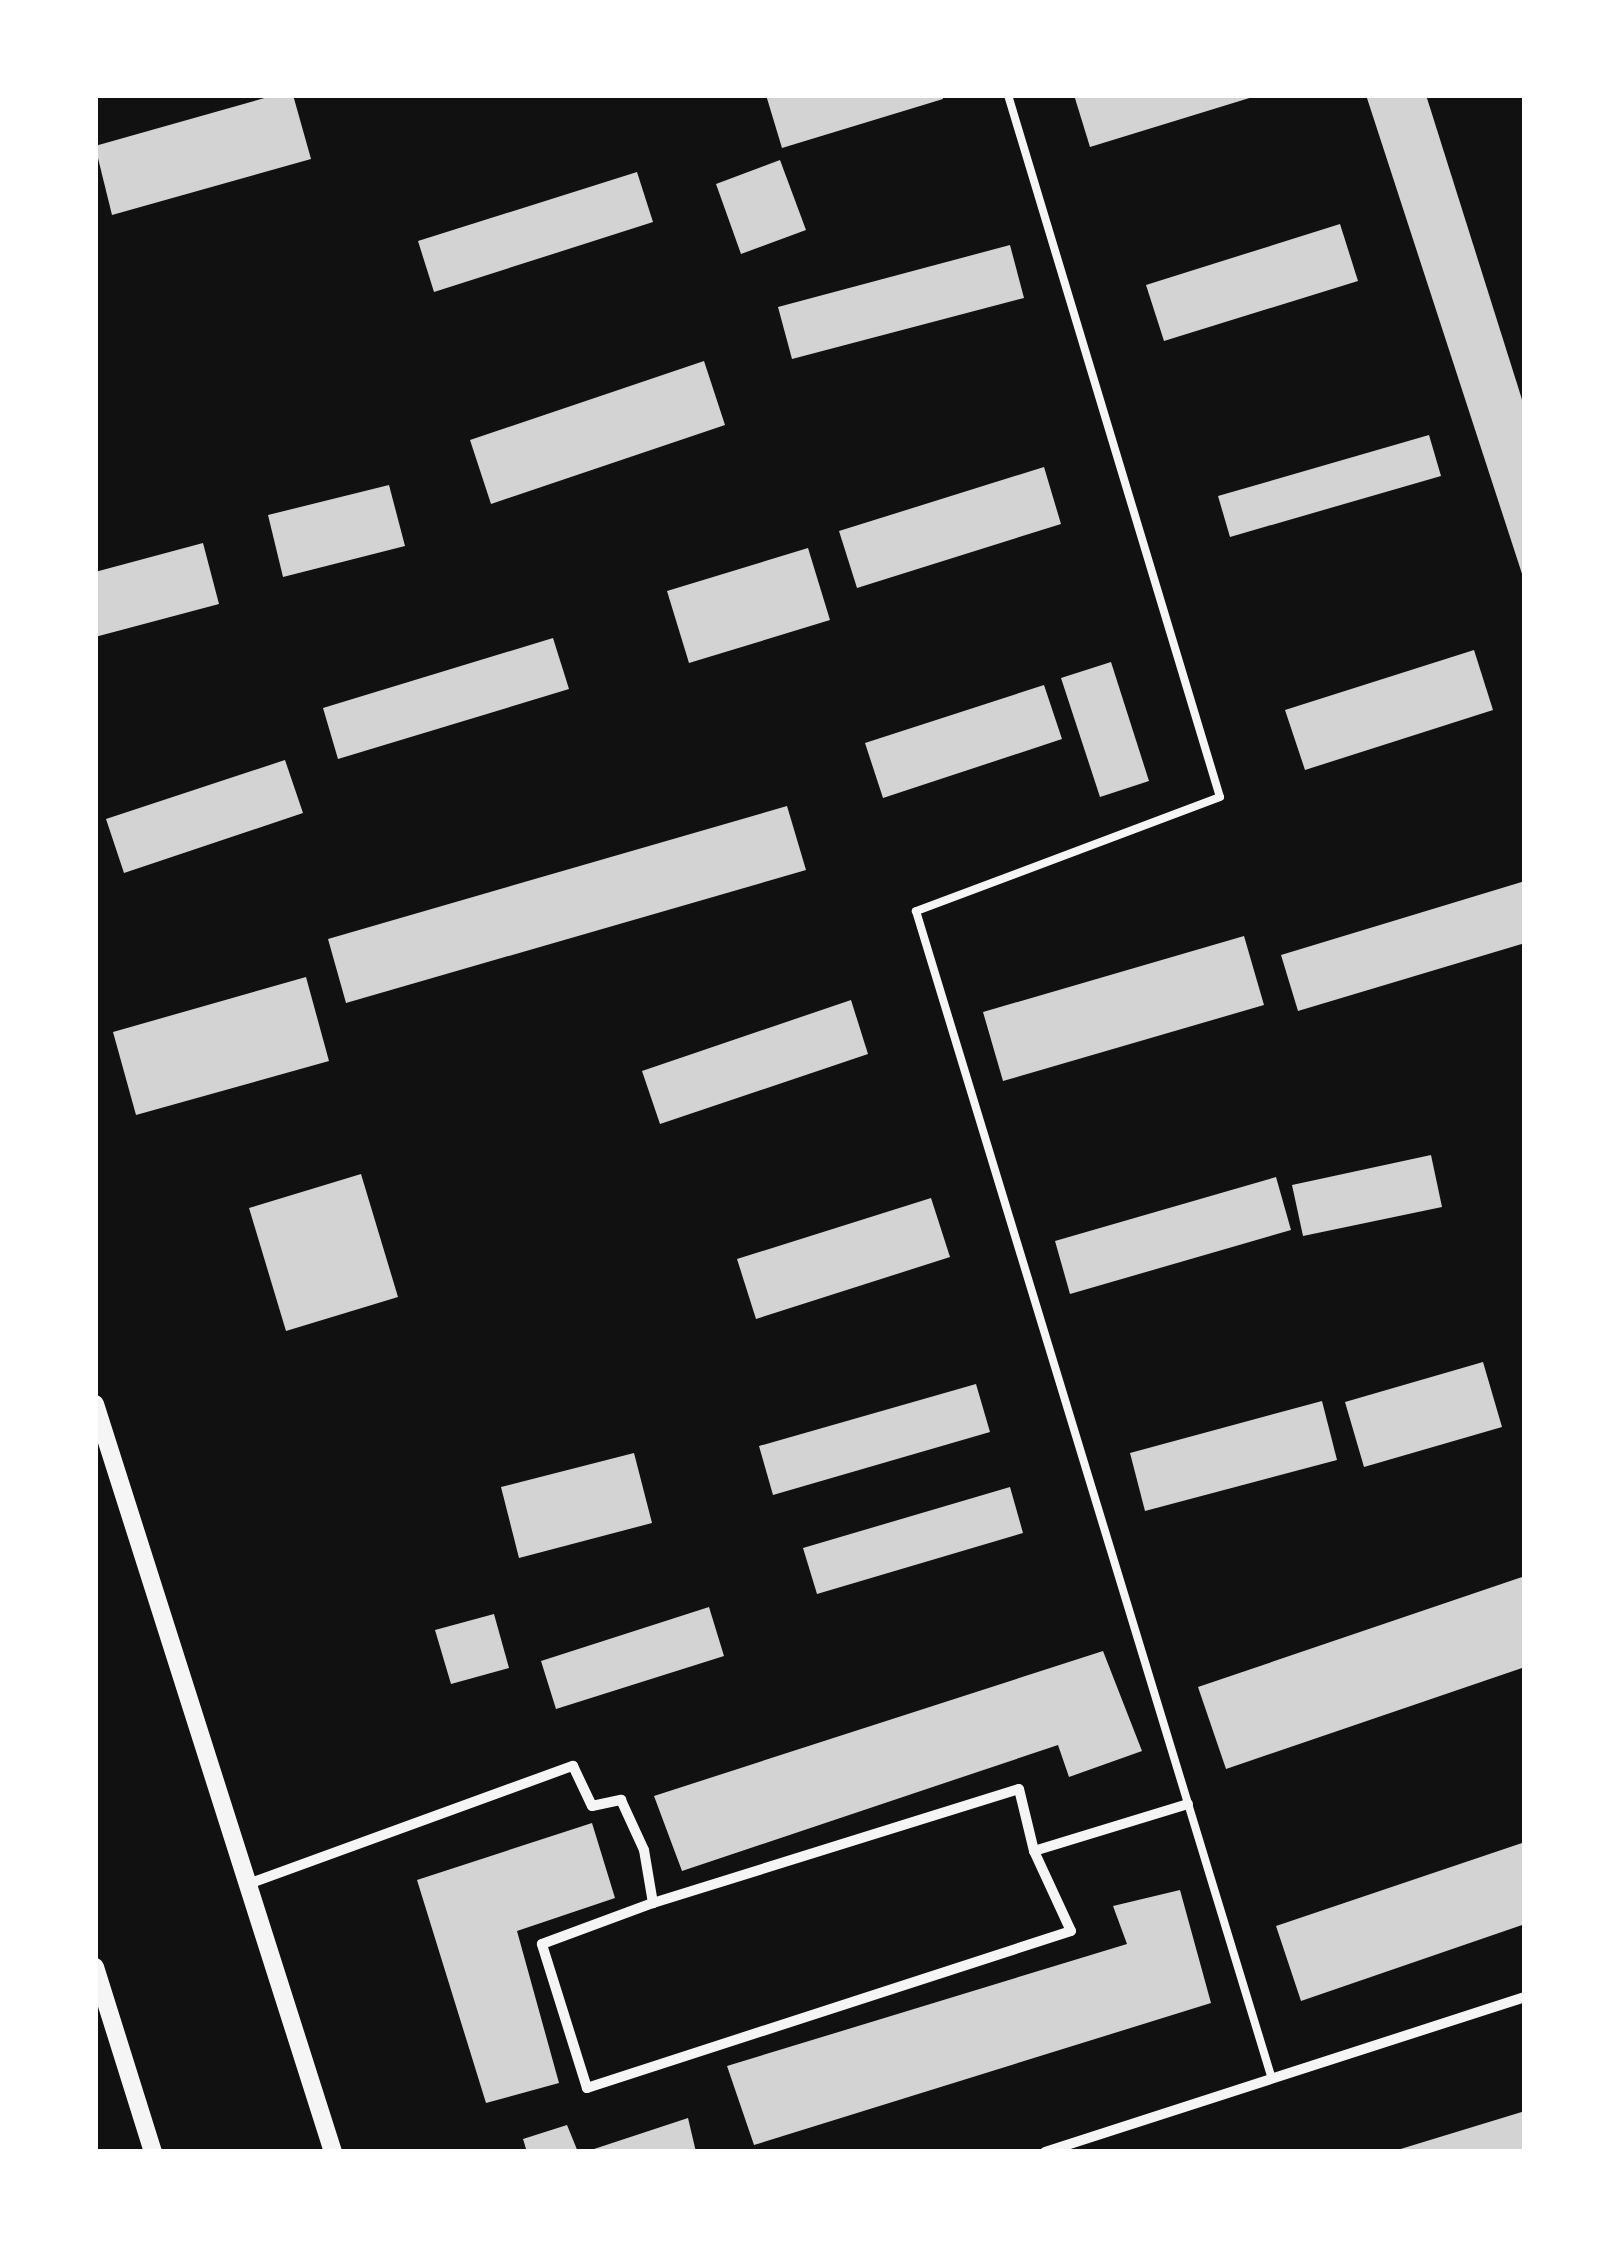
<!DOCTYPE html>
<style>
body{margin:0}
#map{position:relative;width:1620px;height:2247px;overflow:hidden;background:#111;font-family:"Roboto Condensed",sans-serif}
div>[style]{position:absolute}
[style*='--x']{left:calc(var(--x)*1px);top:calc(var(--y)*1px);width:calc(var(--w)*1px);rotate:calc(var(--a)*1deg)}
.building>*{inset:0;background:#d3d3d3}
.service>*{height:8px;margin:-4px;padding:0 4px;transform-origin:4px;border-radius:4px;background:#f5f5f5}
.minor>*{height:10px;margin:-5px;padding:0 5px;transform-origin:5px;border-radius:5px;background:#f5f5f5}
.tertiary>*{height:18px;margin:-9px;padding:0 9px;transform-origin:9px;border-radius:9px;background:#f5f5f5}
span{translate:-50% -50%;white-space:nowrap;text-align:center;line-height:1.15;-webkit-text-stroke:10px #fff;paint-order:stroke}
.frame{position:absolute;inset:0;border:98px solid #fff;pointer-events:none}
</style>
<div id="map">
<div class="building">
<div style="clip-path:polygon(275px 95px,293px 95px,311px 159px,112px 215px,95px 146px)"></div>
<div style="clip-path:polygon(766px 95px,942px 95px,943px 99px,782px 148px)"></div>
<div style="clip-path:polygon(1074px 95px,1256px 95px,1256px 96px,1090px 147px)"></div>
<div style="clip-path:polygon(1366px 95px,1426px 95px,1525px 409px,1525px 583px)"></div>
<div style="clip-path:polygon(780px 160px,806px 230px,741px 254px,716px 184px)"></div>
<div style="clip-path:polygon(637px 172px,653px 222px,434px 292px,418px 241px)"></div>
<div style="clip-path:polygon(1340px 224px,1358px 281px,1164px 341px,1146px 285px)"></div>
<div style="clip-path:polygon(1010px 245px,1024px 298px,792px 359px,778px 307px)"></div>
<div style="clip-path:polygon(704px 361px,725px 425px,491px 504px,470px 440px)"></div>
<div style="clip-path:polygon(1429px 435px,1441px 476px,1230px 537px,1218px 496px)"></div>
<div style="clip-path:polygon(1044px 467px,1061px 524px,857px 588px,839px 531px)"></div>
<div style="clip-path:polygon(389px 485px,405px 546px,283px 577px,268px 515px)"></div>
<div style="clip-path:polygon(203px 543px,219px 604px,95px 637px,95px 572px)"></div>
<div style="clip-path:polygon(808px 548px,830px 620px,689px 663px,667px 591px)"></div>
<div style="clip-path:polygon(553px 638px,569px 689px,338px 759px,323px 708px)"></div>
<div style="clip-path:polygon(1474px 650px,1493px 710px,1305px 770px,1285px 710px)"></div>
<div style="clip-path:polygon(1111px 662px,1149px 781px,1100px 797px,1061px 678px)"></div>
<div style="clip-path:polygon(1044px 685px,1062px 739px,883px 798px,865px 743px)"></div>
<div style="clip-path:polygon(285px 760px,303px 813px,124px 873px,106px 819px)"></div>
<div style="clip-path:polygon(787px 806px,806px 870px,346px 1003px,328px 939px)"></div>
<div style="clip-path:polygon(1525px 881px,1525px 943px,1298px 1011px,1281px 955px)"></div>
<div style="clip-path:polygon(1244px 936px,1264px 1005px,1003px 1081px,983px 1012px)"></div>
<div style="clip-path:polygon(306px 977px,329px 1061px,136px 1115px,113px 1032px)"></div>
<div style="clip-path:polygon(851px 1000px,868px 1054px,660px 1124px,642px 1071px)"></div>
<div style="clip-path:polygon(1431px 1155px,1442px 1207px,1303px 1236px,1292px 1185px)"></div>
<div style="clip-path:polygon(361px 1174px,398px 1297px,286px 1331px,249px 1208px)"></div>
<div style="clip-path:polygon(1276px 1177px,1291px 1230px,1070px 1294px,1055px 1241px)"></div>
<div style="clip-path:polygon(931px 1198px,950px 1257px,756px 1319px,737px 1259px)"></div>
<div style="clip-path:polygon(1483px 1362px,1502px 1427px,1364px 1467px,1345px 1402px)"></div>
<div style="clip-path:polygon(976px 1384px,990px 1432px,773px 1495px,759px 1446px)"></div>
<div style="clip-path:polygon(1322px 1401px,1337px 1460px,1145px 1511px,1130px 1453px)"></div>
<div style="clip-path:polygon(634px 1453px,652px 1523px,519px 1558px,501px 1487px)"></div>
<div style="clip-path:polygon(1010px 1487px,1023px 1533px,817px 1594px,803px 1548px)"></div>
<div style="clip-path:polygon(1525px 1576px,1525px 1667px,1226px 1769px,1198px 1687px)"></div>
<div style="clip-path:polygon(709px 1607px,724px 1656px,556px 1709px,541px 1661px)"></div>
<div style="clip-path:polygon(494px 1614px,509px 1668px,451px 1684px,435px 1630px)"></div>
<div style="clip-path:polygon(1103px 1651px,1142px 1751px,1069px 1777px,1058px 1745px,682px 1871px,654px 1796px)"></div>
<div style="clip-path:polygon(592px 1823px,615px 1898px,517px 1931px,559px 2083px,486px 2103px,417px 1880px)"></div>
<div style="clip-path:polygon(1525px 1842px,1525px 1924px,1301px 2001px,1276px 1926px)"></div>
<div style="clip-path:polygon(1180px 1890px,1211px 2003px,754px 2145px,727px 2066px,1127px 1944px,1113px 1906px)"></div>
<div style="clip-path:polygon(1525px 2111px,1525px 2152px,1394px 2152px,1394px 2151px)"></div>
<div style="clip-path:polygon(688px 2118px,696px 2152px,588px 2152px,588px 2151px)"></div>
<div style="clip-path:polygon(567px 2125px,578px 2152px,527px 2152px,523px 2139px)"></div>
</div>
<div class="service">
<div style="--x:1008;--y:95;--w:733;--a:73.2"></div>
<div style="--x:1220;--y:797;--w:325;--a:159.4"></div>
<div style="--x:916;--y:911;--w:1221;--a:73.05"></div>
</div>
<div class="minor">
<div style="--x:1034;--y:1851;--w:88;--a:65.2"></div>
<div style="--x:1071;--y:1931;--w:509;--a:162.03"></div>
<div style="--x:587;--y:2088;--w:151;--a:-107.4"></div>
<div style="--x:542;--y:1944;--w:118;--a:-20.3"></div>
<div style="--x:653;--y:1903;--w:383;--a:-17.3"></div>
<div style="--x:1019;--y:1789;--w:64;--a:76.4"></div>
<div style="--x:1034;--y:1851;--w:161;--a:-17"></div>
<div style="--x:248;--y:1884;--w:346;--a:-20"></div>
<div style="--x:573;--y:1766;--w:44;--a:64.6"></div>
<div style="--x:592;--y:1806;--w:30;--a:-12"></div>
<div style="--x:621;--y:1800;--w:55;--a:65.3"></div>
<div style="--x:644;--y:1850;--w:54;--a:80.4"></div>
<div style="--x:1045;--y:2152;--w:504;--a:-17.9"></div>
</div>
<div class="tertiary">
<div style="--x:95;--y:1404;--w:785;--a:72.35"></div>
<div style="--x:95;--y:1967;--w:194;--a:72.6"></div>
</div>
<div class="frame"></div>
</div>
